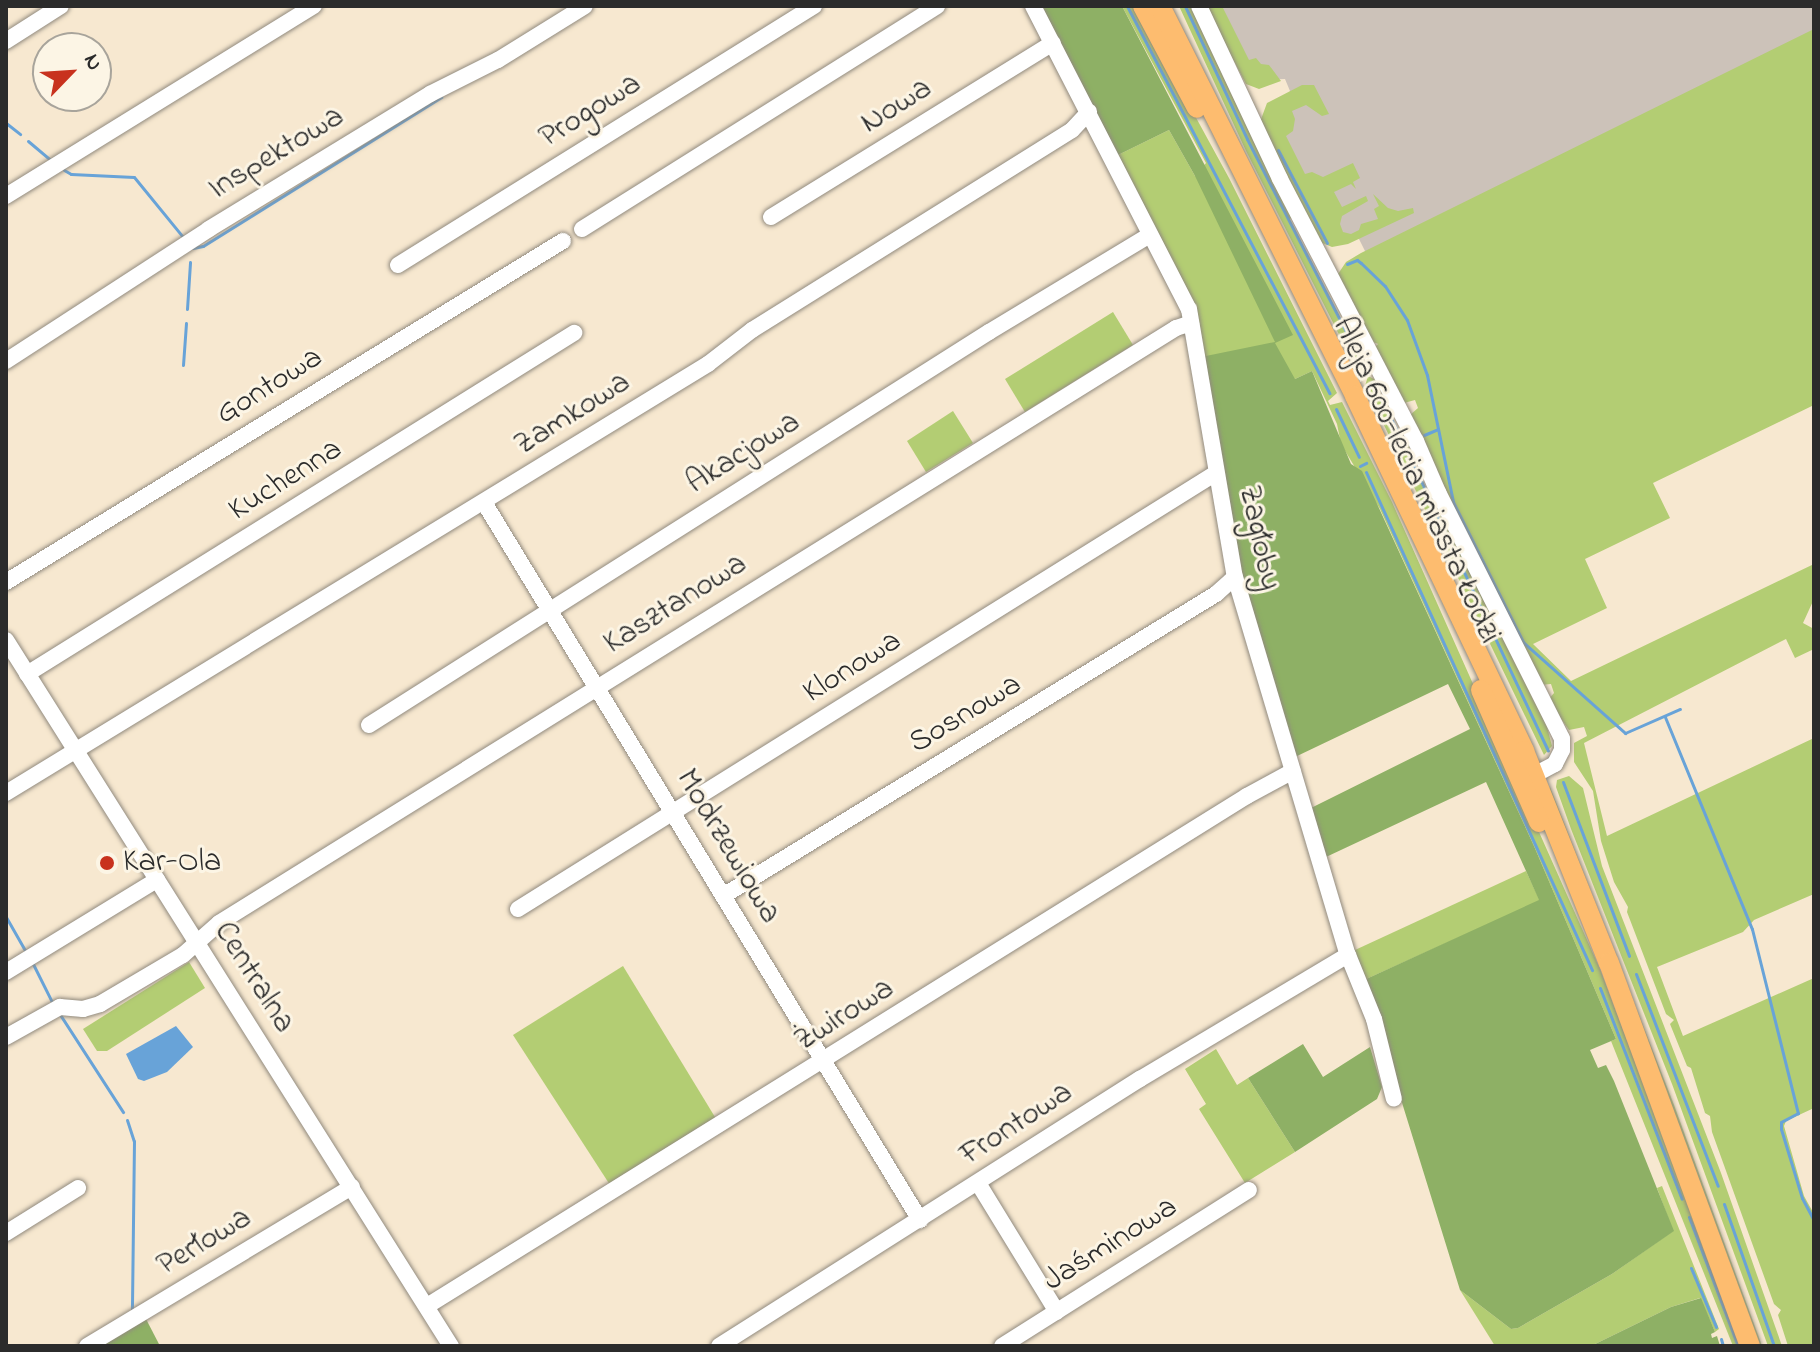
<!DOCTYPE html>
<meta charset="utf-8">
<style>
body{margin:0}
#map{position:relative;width:1820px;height:1352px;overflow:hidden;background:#f7e8d0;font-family:"Indie Flower",sans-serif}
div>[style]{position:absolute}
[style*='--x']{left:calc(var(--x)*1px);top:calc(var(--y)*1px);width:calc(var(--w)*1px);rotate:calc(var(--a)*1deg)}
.industrial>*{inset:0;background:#ccc2b9}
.green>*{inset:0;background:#b3cd73}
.forest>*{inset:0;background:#8eb065}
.water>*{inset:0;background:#68a3d8}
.stream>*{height:3px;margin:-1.5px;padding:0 1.5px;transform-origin:1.5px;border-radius:1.5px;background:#68a3d8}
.roads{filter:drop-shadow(0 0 2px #918a7e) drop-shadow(0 0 2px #918a7e)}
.minor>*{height:16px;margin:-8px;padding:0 8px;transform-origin:8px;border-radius:8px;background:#fff}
.major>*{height:20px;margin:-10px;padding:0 10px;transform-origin:10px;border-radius:10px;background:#fdbc6f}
.dots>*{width:22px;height:22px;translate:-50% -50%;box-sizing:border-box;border:4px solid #fcf5e5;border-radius:50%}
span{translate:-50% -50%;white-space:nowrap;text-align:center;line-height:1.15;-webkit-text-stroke:6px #fcf5e5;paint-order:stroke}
.street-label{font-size:32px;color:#2b2b2b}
.poi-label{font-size:32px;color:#2b2b2b}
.left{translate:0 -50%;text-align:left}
.frame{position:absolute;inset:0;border:8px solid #2b2b2b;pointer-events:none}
.north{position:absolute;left:32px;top:32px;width:80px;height:80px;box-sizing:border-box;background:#fcf5e5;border:2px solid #a8a49b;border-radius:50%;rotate:65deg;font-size:22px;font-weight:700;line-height:32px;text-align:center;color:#2b2b2b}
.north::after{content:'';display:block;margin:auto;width:28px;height:36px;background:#c8321e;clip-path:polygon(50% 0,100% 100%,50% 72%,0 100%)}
</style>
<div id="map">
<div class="industrial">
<div style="clip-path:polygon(1208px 6px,1814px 6px,1814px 37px,1368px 257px,1357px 235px,1334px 245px,1268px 136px,1290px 91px,1285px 79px,1258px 80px)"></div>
</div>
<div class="green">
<div style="clip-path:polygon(1122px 6px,1135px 6px,1229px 178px,1337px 393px,1328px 401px,1330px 405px,1342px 402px,1392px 502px,1600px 969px,1743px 1346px,1733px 1346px,1611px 1041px,1616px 1039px,1534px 846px,1380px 509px,1341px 444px,1337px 424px,1312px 371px,1295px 379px,1201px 357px,1116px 156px,1169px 130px,1195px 176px,1206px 163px)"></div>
<div style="clip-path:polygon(1179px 6px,1194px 6px,1293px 217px,1288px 220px,1362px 364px,1368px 362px,1365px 371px,1356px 368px,1246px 151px)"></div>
<div style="clip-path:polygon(1205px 6px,1222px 6px,1249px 60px,1256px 58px,1261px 64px,1269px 65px,1281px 81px,1259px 89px,1246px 84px)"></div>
<div style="clip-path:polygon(1814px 29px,1814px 405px,1653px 483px,1670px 518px,1585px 559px,1607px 608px,1533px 644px,1571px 681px,1814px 564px,1814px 599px,1803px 623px,1814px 629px,1814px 649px,1795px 658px,1786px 639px,1584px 743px,1607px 836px,1814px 738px,1814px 894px,1754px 920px,1743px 932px,1657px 967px,1683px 1036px,1814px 978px,1814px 1108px,1786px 1121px,1784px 1126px,1804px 1196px,1814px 1214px,1814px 1346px,1788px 1346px,1778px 1315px,1781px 1310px,1774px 1304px,1712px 1132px,1710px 1116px,1705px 1113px,1691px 1068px,1687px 1066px,1670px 1024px,1674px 1020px,1666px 1014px,1627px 912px,1628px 907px,1614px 882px,1601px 841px,1593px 791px,1574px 762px,1574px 743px,1587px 736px,1584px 727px,1569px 730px,1548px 700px,1554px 693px,1551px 684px,1540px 685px,1410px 415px,1418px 408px,1415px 400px,1404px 403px,1375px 347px,1378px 344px,1371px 341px,1338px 274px,1346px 262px,1361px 253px)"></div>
<div style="clip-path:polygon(1302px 85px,1314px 85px,1329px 114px,1322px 116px,1306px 105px,1292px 111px,1295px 119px,1293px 131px,1286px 136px,1305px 174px,1312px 172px,1323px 177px,1353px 163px,1360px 178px,1353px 182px,1356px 189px,1351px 184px,1334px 192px,1342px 207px,1366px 196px,1368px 201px,1342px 216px,1340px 224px,1343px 232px,1351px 234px,1359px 230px,1361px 224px,1378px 219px,1374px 209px,1379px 206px,1373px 194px,1388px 208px,1398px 211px,1413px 208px,1414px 213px,1348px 244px,1332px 247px,1320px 242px,1260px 122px,1267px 103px)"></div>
<div style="clip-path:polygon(1113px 312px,1133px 345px,1025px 412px,1005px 379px)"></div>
<div style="clip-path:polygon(1368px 376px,1376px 380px,1371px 383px,1400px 438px,1407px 440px,1385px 396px,1407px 435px,1428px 485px,1410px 446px,1406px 452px,1435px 512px,1439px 511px,1547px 727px,1552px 746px,1544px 755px,1365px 386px)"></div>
<div style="clip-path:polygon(953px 411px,973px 443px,926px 472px,907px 441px)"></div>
<div style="clip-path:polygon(1569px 776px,1583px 788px,1602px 866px,1721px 1173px,1782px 1346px,1768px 1346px,1672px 1084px,1571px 829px,1556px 787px,1557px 780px)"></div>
<div style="clip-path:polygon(1550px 787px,1674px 1105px,1762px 1346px,1759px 1346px,1549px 791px)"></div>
<div style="clip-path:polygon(1526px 871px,1540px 901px,1364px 980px,1355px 950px)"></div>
<div style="clip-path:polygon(189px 962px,205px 988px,107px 1051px,97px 1051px,83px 1029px)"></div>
<div style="clip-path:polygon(623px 966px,718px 1122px,610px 1185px,513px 1035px)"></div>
<div style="clip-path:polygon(1216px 1049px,1237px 1085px,1248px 1078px,1295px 1152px,1245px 1183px,1199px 1109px,1206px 1104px,1185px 1069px)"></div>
<div style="clip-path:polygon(1662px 1186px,1719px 1329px,1715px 1332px,1700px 1298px,1671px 1307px,1591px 1346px,1495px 1346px,1460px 1290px,1511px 1329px,1518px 1328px,1612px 1274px,1673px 1231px,1657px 1188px)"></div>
</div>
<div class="forest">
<div style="clip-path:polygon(1039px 6px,1122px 6px,1293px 335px,1275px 343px,1295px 379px,1312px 371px,1351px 464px,1362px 471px,1534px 846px,1616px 1039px,1590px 1050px,1598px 1068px,1606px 1065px,1614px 1081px,1674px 1231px,1612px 1274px,1518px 1328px,1511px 1329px,1460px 1290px,1364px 980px,1539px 900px,1486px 782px,1326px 857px,1311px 808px,1470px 729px,1448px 684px,1295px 757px,1239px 574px,1201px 357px,1275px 342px,1195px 176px,1169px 130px,1116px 156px)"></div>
<div style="clip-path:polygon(1303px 1044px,1323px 1077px,1370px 1047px,1382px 1087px,1377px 1099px,1295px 1152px,1248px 1078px)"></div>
<div style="clip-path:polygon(1701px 1298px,1715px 1332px,1711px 1334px,1712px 1338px,1717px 1336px,1720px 1346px,1591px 1346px,1671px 1307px)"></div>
<div style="clip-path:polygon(146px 1319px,160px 1346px,97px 1346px)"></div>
</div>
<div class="water">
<div style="clip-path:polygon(176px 1026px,193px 1047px,167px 1072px,144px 1081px,138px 1079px,126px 1054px)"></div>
</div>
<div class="stream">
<div style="--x:1127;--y:6;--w:437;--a:62.4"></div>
<div style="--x:1185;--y:6;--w:147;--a:65"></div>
<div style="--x:1247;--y:139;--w:254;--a:62.8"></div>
<div style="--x:6;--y:123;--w:18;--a:38"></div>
<div style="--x:28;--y:141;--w:30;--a:40"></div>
<div style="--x:1278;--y:150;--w:105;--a:62.2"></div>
<div style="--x:64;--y:170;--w:8;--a:30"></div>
<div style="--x:71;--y:174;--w:63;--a:2.7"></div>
<div style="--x:134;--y:177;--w:77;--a:50.8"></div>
<div style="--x:193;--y:248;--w:10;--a:-11"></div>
<div style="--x:203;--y:246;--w:281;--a:-32"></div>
<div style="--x:1347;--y:264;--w:11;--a:-22"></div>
<div style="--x:1357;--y:260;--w:5;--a:37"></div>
<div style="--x:1361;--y:263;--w:33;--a:44"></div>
<div style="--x:1385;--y:286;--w:40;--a:57.1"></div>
<div style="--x:1407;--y:320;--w:59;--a:70"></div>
<div style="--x:1427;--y:375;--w:130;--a:78.4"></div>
<div style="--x:1453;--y:502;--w:157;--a:63.4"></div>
<div style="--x:1523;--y:642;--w:137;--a:41.7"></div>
<div style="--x:1625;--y:733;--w:60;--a:-23.6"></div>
<div style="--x:187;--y:309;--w:47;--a:-86.3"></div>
<div style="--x:183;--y:365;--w:42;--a:-85.9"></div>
<div style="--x:1372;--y:382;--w:63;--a:62.6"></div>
<div style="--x:1336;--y:409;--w:53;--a:64.4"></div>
<div style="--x:1424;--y:435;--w:15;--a:-23"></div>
<div style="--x:1399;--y:447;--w:9;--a:-27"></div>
<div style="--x:1407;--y:451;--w:331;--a:64.8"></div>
<div style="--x:1360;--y:466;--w:7;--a:-27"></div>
<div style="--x:1366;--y:472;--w:547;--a:65.59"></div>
<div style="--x:1665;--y:717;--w:229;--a:67.7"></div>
<div style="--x:1752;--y:929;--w:190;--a:76"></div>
<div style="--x:1798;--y:1113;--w:19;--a:152"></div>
<div style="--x:1781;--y:1122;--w:7;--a:90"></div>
<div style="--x:1781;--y:1129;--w:72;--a:73.1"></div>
<div style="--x:1802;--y:1198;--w:26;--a:62"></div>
<div style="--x:1563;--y:782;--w:186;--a:69.2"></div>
<div style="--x:6;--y:917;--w:40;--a:60.3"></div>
<div style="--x:33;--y:964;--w:42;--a:63.4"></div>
<div style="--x:1636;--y:974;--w:227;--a:68.9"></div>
<div style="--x:1600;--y:988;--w:226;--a:68.8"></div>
<div style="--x:59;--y:1013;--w:118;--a:57.1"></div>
<div style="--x:127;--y:1120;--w:22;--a:72"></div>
<div style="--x:134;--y:1141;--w:169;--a:90.7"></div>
<div style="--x:1724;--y:1204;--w:151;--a:70.6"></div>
<div style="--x:1689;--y:1217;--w:138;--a:69.2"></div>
<div style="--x:1691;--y:1268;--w:64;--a:67"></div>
<div style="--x:1721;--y:1339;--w:7;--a:74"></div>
</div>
<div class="roads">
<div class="minor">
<div style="--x:1033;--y:6;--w:341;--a:62.8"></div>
<div style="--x:1189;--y:309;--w:272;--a:80.3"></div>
<div style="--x:1235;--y:577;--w:395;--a:73.4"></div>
<div style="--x:1348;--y:955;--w:69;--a:67.9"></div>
<div style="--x:1374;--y:1019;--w:82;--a:76"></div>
<div style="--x:1199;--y:6;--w:191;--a:64.9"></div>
<div style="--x:1280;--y:179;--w:295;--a:62.6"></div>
<div style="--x:1416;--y:441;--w:56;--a:66.7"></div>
<div style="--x:1438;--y:492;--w:276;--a:63.3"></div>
<div style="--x:1562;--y:739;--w:11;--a:90"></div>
<div style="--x:1562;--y:750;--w:16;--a:117"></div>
<div style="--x:1555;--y:764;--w:36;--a:152"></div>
<div style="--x:6;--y:41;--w:65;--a:-32.5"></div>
<div style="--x:6;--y:196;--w:362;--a:-31.7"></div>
<div style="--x:771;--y:217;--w:331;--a:-31.7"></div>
<div style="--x:582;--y:229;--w:419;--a:-32.1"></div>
<div style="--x:398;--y:265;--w:490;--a:-31.9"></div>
<div style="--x:6;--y:361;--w:242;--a:-33"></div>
<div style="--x:209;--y:229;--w:259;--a:-31.4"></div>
<div style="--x:430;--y:94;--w:76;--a:-26.6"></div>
<div style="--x:498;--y:60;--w:102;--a:-31.8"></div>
<div style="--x:485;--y:504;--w:838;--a:58.72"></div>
<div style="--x:6;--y:582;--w:653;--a:-31.48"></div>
<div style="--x:6;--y:640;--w:835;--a:57.78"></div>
<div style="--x:27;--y:674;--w:645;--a:-31.94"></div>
<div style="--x:369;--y:725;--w:734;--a:-32.37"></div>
<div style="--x:989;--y:332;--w:188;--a:-31.1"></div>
<div style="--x:6;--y:793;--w:823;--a:-31.43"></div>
<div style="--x:708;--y:364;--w:56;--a:-37.7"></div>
<div style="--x:752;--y:330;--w:377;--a:-32"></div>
<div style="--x:1072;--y:130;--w:25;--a:-47"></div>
<div style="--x:723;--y:896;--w:578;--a:-31.49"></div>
<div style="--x:1216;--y:594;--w:25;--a:-42"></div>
<div style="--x:518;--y:909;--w:823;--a:-31.99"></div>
<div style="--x:6;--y:972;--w:177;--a:-31.4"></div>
<div style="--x:6;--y:1037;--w:62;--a:-29.1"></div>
<div style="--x:60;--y:1007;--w:23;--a:5"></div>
<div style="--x:83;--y:1009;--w:18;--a:-16"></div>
<div style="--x:100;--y:1004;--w:96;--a:-30.6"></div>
<div style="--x:183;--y:955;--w:48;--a:-41.6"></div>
<div style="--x:219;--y:923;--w:1127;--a:-31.87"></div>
<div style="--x:1176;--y:328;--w:16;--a:-18"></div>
<div style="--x:978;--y:1183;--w:151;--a:58.5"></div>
<div style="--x:6;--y:1233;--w:85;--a:-32"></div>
<div style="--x:427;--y:1306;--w:966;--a:-31.88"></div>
<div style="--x:1247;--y:796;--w:52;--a:-28.5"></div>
<div style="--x:87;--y:1346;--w:309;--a:-31"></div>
<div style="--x:719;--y:1346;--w:499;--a:-32.4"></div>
<div style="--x:1140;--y:1079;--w:242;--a:-30.8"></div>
<div style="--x:1002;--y:1346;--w:292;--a:-32.3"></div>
</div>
<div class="major">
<div style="--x:1143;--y:6;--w:115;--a:62.1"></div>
<div style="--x:1160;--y:6;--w:436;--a:63.4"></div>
<div style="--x:1355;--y:396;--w:393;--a:64.5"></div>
<div style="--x:1524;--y:751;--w:228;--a:68.2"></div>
<div style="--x:1609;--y:963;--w:408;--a:69.8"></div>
<div style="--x:1481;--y:690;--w:144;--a:66.3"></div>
</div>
</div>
<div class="dots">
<div style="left:107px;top:863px;background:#c8321e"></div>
</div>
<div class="street-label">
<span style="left:897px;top:107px;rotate:-32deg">Nowa</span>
<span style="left:591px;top:112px;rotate:-32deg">Progowa</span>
<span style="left:277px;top:154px;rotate:-31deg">Inspektowa</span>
<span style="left:270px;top:387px;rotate:-32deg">Gontowa</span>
<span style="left:573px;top:415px;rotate:-32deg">Zamkowa</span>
<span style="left:744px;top:454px;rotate:-32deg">Akacjowa</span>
<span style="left:286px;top:481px;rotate:-32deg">Kuchenna</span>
<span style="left:1415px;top:481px;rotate:65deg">Aleja 600-lecia miasta Łodzi</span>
<span style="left:1258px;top:538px;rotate:78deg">Zagłoby</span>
<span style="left:676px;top:605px;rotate:-32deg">Kasztanowa</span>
<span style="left:853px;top:668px;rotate:-32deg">Klonowa</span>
<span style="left:966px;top:715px;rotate:-31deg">Sosnowa</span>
<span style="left:727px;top:847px;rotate:59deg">Modrzewiowa</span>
<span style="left:253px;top:978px;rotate:58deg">Centralna</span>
<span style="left:845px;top:1016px;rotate:-32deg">Żwirowa</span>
<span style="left:1017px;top:1125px;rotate:-33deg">Frontowa</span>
<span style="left:205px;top:1243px;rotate:-31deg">Perłowa</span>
<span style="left:1111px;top:1245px;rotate:-32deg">Jaśminowa</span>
</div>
<div class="poi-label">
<span class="left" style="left:123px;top:863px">Kar-Ola</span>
</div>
<div class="frame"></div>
<div class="north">N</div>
</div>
